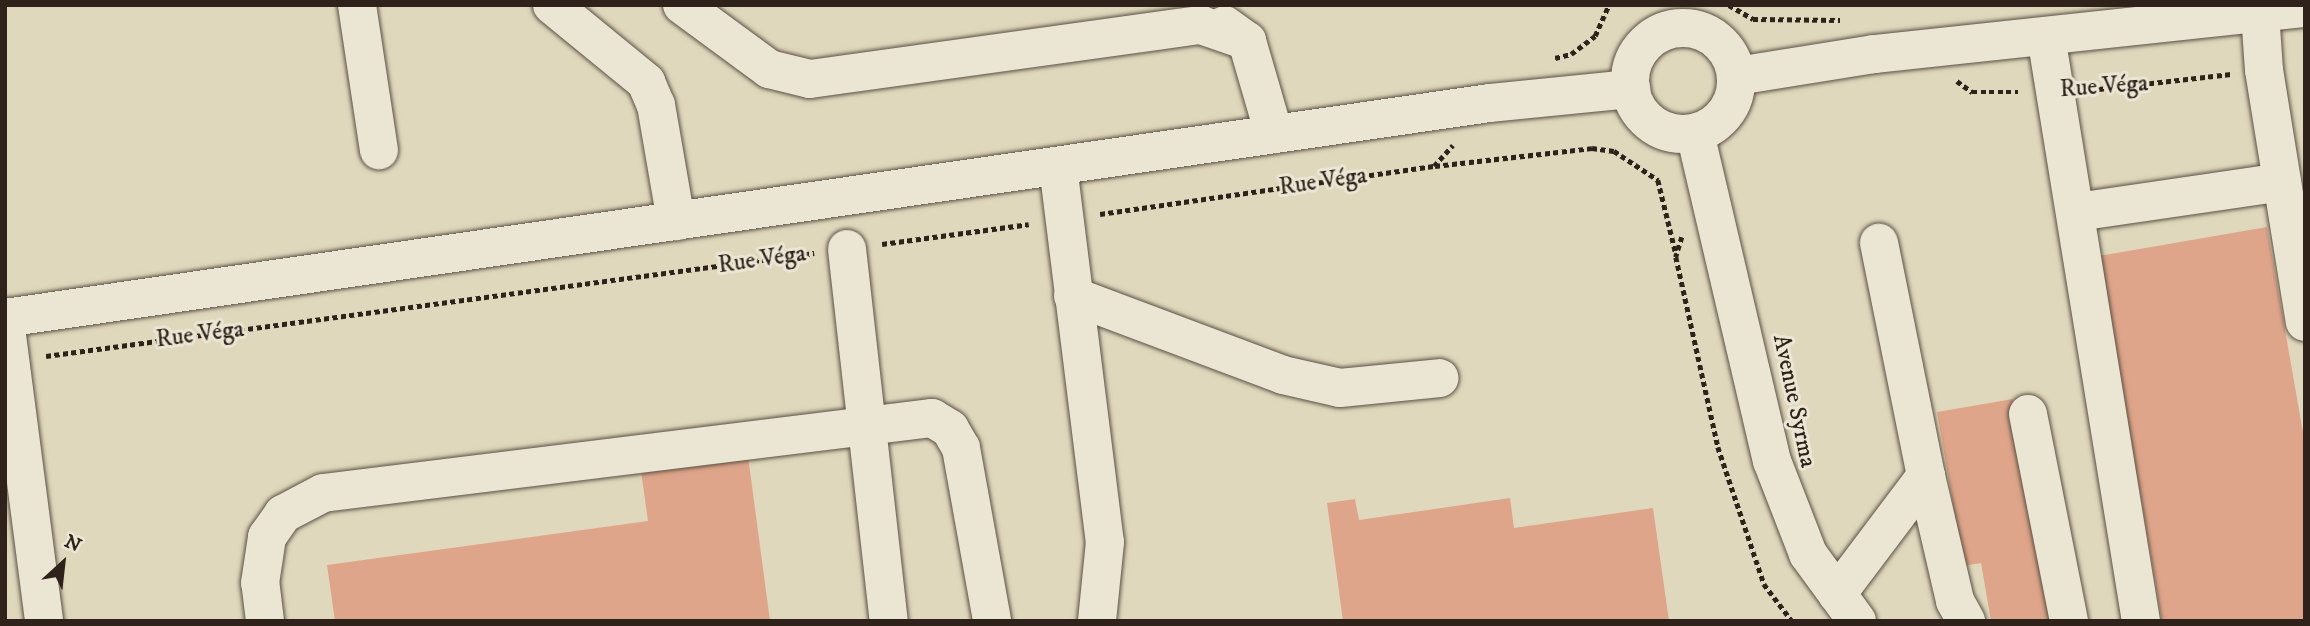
<!DOCTYPE html>
<meta charset="utf-8">
<style>
body{margin:0}
#map{position:relative;width:2310px;height:626px;overflow:hidden;background:#e0d8bd;font-family:"IM FELL DW Pica",serif}
div>[style]{position:absolute}
[style*='--x']{left:calc(var(--x)*1px);top:calc(var(--y)*1px);width:calc(var(--w)*1px);rotate:calc(var(--a)*1deg)}
.building>*{inset:0;background:#dfa58a}
.path>*{height:4.5px;margin-top:-2.25px;transform-origin:0;background:repeating-linear-gradient(90deg,#2e221a 0 5px,transparent 0 8.5px)}
.roads{filter:drop-shadow(0 0 2px #5a5043) drop-shadow(0 0 2px #5a5043)}
.minor>*{height:38px;margin:-19px;padding:0 19px;transform-origin:19px;border-radius:19px;background:#ebe6d4}
.minor>.ring{margin:-19px;padding:0;box-sizing:content-box;background:none;border:38px solid #ebe6d4;border-radius:50%}
span{translate:-50% -50%;white-space:nowrap;text-align:center;line-height:1.15;-webkit-text-stroke:6px #ebe6d4;paint-order:stroke}
.street-label{font-size:24px;color:#2e221a}
.frame{position:absolute;inset:0;border:7px solid #2e221a;pointer-events:none}
.north{position:absolute;left:28px;top:528px;width:70px;height:70px;-webkit-text-stroke:5px #ebe6d4;paint-order:stroke;rotate:27deg;font-size:19px;font-weight:700;line-height:28px;text-align:center;color:#2e221a}
.north::after{content:'';display:block;margin:auto;width:24px;height:32px;background:#2e221a;clip-path:polygon(50% 0,100% 100%,50% 72%,0 100%)}
</style>
<div id="map">
<div class="building">
<div style="clip-path:polygon(2267px 227px,2305px 444px,2305px 621px,2162px 621px,2099px 256px)"></div>
<div style="clip-path:polygon(2013px 399px,2052px 621px,1991px 621px,1981px 563px,1964px 566px,1937px 412px)"></div>
<div style="clip-path:polygon(748px 456px,770px 621px,335px 621px,327px 565px,648px 521px,641px 471px)"></div>
<div style="clip-path:polygon(1510px 498px,1514px 528px,1653px 508px,1669px 621px,1343px 621px,1327px 503px,1355px 499px,1359px 520px)"></div>
</div>
<div class="path">
<div style="--x:1729;--y:5;--w:28;--a:30"></div>
<div style="--x:1753;--y:19;--w:87;--a:0.7"></div>
<div style="--x:1555;--y:58;--w:16;--a:-14"></div>
<div style="--x:1571;--y:54;--w:30;--a:-37"></div>
<div style="--x:1595;--y:36;--w:34;--a:-66"></div>
<div style="--x:1957;--y:81;--w:19;--a:36"></div>
<div style="--x:1972;--y:92;--w:46;--a:0"></div>
<div style="--x:2090;--y:90;--w:142;--a:-6.5"></div>
<div style="--x:1435;--y:166;--w:158;--a:-6.5"></div>
<div style="--x:1592;--y:148;--w:22;--a:8"></div>
<div style="--x:1614;--y:151;--w:53;--a:33.4"></div>
<div style="--x:1658;--y:180;--w:76;--a:76.3"></div>
<div style="--x:1100;--y:214;--w:337;--a:-8.2"></div>
<div style="--x:1434;--y:166;--w:28;--a:-48"></div>
<div style="--x:1682;--y:237;--w:21;--a:107"></div>
<div style="--x:1676;--y:257;--w:195;--a:77.5"></div>
<div style="--x:1718;--y:447;--w:145;--a:71.4"></div>
<div style="--x:1764;--y:584;--w:46;--a:52.9"></div>
<div style="--x:882;--y:244;--w:148;--a:-7.7"></div>
<div style="--x:46;--y:356;--w:775;--a:-7.64"></div>
</div>
<div class="roads">
<div class="minor">
<div style="--x:357;--y:5;--w:147;--a:81.4"></div>
<div style="--x:552;--y:5;--w:122;--a:39.3"></div>
<div style="--x:646;--y:82;--w:25;--a:67"></div>
<div style="--x:656;--y:105;--w:118;--a:80.2"></div>
<div style="--x:682;--y:5;--w:108;--a:36.3"></div>
<div style="--x:769;--y:69;--w:42;--a:13.7"></div>
<div style="--x:810;--y:79;--w:395;--a:-7.9"></div>
<div style="--x:1201;--y:25;--w:49;--a:19.2"></div>
<div style="--x:2260;--y:13;--w:57;--a:86"></div>
<div style="--x:2264;--y:70;--w:255;--a:80.8"></div>
<div style="--x:1225;--y:25;--w:27;--a:36"></div>
<div style="--x:1247;--y:41;--w:97;--a:73.8"></div>
<div class="ring" style="left:1630px;top:28px;width:68px;height:68px"></div>
<div style="--x:2046;--y:36;--w:593;--a:80.78"></div>
<div style="--x:1737;--y:76;--w:139;--a:-9.1"></div>
<div style="--x:1874;--y:54;--w:433;--a:-6.1"></div>
<div style="--x:1695;--y:133;--w:337;--a:76.8"></div>
<div style="--x:1772;--y:461;--w:100;--a:68.8"></div>
<div style="--x:1808;--y:554;--w:83;--a:53.8"></div>
<div style="--x:1058;--y:166;--w:379;--a:82.9"></div>
<div style="--x:1105;--y:542;--w:79;--a:95.8"></div>
<div style="--x:2077;--y:212;--w:207;--a:-8.3"></div>
<div style="--x:847;--y:249;--w:374;--a:83.6"></div>
<div style="--x:1073;--y:296;--w:224;--a:20.6"></div>
<div style="--x:1283;--y:375;--w:58;--a:12.8"></div>
<div style="--x:1340;--y:388;--w:100;--a:-5.7"></div>
<div style="--x:5;--y:318;--w:1500;--a:-8.24"></div>
<div style="--x:1490;--y:103;--w:142;--a:-5.7"></div>
<div style="--x:5;--y:320;--w:304;--a:82.6"></div>
<div style="--x:2028;--y:414;--w:211;--a:78.8"></div>
<div style="--x:1926;--y:476;--w:128;--a:76.9"></div>
<div style="--x:1955;--y:601;--w:23;--a:61"></div>
<div style="--x:1837;--y:594;--w:148;--a:-53"></div>
<div style="--x:1926;--y:476;--w:238;--a:-101.4"></div>
<div style="--x:265;--y:621;--w:38;--a:-97"></div>
<div style="--x:260;--y:583;--w:47;--a:-81.3"></div>
<div style="--x:267;--y:537;--w:28;--a:-55"></div>
<div style="--x:283;--y:514;--w:45;--a:-27.7"></div>
<div style="--x:323;--y:493;--w:614;--a:-7.02"></div>
<div style="--x:932;--y:418;--w:21;--a:31"></div>
<div style="--x:950;--y:429;--w:22;--a:60"></div>
<div style="--x:961;--y:448;--w:176;--a:79.8"></div>
</div>
</div>
<div class="street-label">
<span style="left:2104px;top:87px;rotate:-4deg">Rue Véga</span>
<span style="left:1323px;top:182px;rotate:-8deg">Rue Véga</span>
<span style="left:762px;top:260px;rotate:-8deg">Rue Véga</span>
<span style="left:200px;top:335px;rotate:-7deg">Rue Véga</span>
<span style="left:1794px;top:401px;rotate:78deg">Avenue Syrma</span>
</div>
<div class="frame"></div>
<div class="north">N</div>
</div>
